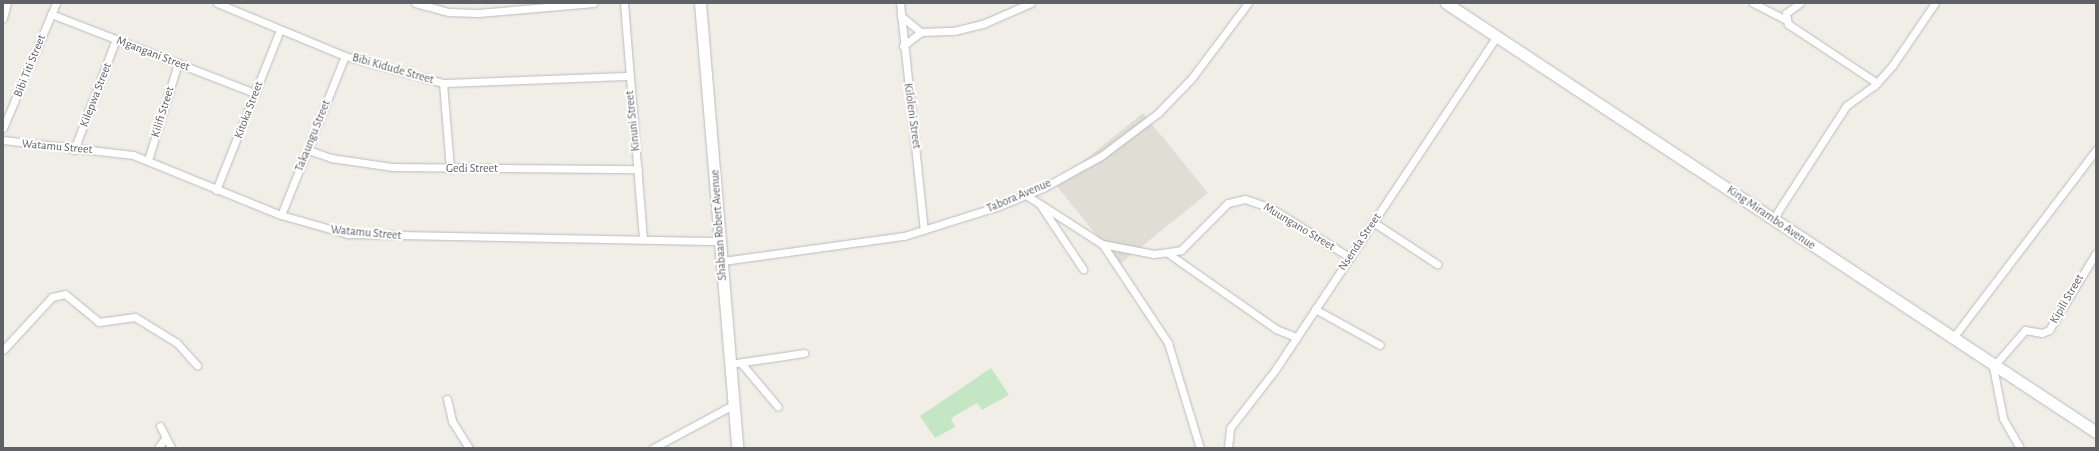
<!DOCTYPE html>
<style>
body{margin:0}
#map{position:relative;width:2099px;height:451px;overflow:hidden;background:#f0eee6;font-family:"Alegreya Sans",sans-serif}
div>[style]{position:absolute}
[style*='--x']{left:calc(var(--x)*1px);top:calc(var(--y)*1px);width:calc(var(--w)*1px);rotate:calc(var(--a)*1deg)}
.education>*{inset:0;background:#e0ddd4}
.green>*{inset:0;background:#c4e6c5}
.roads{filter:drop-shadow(0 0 1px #b9bbc0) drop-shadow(0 0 1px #b9bbc0)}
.street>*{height:7px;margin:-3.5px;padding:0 3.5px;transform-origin:3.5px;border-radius:3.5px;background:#fff}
.secondary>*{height:11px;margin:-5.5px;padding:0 5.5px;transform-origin:5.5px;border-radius:5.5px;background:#fff}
span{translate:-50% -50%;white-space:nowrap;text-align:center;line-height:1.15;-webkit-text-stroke:4px #fff;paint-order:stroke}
.street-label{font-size:12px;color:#5e6166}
.frame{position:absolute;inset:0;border:4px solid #5e6166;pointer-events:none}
</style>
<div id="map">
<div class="education">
<div style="clip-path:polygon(1143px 113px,1208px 193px,1120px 264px,1055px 184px)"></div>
</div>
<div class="green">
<div style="clip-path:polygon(991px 368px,1009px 395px,982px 410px,977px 403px,951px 418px,955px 427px,935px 438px,920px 416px)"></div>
</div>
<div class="roads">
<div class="street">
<div style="--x:217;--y:3;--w:139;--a:22.5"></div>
<div style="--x:345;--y:56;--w:102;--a:15.4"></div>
<div style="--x:443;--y:83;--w:185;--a:-2.2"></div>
<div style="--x:415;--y:3;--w:35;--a:15"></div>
<div style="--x:449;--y:12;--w:29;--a:2"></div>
<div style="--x:478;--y:13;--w:116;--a:-4.9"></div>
<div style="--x:624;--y:3;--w:236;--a:85.4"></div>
<div style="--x:900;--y:3;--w:228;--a:84"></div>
<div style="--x:1753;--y:3;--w:36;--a:27"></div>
<div style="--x:1800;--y:3;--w:17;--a:144"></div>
<div style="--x:1786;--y:13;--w:11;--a:80"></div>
<div style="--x:1788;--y:24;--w:107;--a:33.5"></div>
<div style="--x:51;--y:14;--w:219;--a:21.2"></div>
<div style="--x:901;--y:16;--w:26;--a:39"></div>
<div style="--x:3;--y:18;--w:16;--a:-75"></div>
<div style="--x:903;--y:46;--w:23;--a:-38"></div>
<div style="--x:921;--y:32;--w:33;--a:-2"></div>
<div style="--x:954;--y:31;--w:32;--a:-14"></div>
<div style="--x:985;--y:23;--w:50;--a:-23.5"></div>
<div style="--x:443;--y:83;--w:86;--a:85.3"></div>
<div style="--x:3;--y:128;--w:136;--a:-67"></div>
<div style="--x:3;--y:140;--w:131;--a:6.6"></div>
<div style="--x:133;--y:155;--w:160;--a:22.1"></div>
<div style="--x:281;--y:215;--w:70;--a:15.8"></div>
<div style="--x:348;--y:234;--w:373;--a:1.1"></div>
<div style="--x:74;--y:150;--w:119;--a:-69.3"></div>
<div style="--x:308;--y:150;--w:24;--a:19"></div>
<div style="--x:331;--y:158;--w:63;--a:8.3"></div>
<div style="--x:393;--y:167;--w:245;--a:0.5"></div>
<div style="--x:148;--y:160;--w:102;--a:-72.8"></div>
<div style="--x:216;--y:190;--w:172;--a:-68.2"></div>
<div style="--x:1026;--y:195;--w:90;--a:32.8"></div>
<div style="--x:1102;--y:244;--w:53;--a:10.9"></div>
<div style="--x:1154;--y:254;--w:27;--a:-8"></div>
<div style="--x:1181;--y:250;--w:66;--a:-45"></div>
<div style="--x:1228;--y:203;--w:17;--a:-13"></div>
<div style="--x:1245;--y:199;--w:28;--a:19"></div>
<div style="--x:1271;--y:208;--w:92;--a:32.1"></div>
<div style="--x:1041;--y:206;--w:76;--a:56.3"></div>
<div style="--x:281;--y:215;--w:171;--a:-68.1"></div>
<div style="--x:1773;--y:219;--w:135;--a:-57.1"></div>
<div style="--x:1846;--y:106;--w:34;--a:-36"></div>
<div style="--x:1874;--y:86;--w:27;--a:-48"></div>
<div style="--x:1892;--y:66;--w:76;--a:-55.7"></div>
<div style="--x:1373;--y:222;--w:77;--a:33.3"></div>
<div style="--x:1103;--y:245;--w:118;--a:56.4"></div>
<div style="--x:1168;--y:343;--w:110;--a:73.1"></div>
<div style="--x:1169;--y:254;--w:131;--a:35"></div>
<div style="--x:1276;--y:329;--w:22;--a:22"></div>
<div style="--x:723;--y:261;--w:183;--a:-7.9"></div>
<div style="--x:904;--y:236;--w:100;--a:-17.5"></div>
<div style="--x:999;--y:206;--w:48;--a:-22.2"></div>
<div style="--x:1043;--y:188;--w:66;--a:-28.9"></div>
<div style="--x:1101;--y:156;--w:71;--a:-37"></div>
<div style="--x:1158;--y:113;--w:47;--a:-45.9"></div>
<div style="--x:1191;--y:79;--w:95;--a:-53.1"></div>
<div style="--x:1315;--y:309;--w:74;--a:29"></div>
<div style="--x:1952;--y:339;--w:238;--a:-52.7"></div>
<div style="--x:3;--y:350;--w:72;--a:-47.2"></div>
<div style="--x:52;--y:297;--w:13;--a:-13"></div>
<div style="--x:65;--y:294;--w:44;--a:39.5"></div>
<div style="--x:99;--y:322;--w:36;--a:-8"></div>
<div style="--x:135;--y:317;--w:49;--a:31.8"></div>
<div style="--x:177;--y:343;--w:30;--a:48"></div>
<div style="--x:741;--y:363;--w:57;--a:49.9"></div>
<div style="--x:730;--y:364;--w:75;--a:-8.5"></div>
<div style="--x:447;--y:399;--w:23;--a:77"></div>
<div style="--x:452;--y:421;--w:32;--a:58"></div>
<div style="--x:160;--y:426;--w:25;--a:63"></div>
<div style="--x:158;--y:448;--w:12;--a:-55"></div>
<div style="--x:653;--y:448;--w:91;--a:-28.3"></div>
<div style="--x:1228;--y:448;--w:20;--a:-84"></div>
<div style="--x:1230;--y:428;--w:73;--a:-52.2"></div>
<div style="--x:1275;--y:370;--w:401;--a:-56.4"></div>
<div style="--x:2020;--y:448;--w:34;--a:-120"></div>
<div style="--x:2003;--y:418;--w:52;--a:-101.1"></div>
<div style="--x:1993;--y:367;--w:49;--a:-49.1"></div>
<div style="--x:2025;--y:330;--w:17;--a:10"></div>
<div style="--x:2042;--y:333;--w:8;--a:-23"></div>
<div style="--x:2049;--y:330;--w:90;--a:-58.6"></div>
</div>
<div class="secondary">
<div style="--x:700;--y:3;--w:447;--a:85.2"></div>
<div style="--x:1446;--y:3;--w:779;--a:33.42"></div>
</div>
</div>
<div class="street-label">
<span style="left:153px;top:54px;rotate:21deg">Mgangani Street</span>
<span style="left:30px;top:66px;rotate:-68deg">Bibi Titi Street</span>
<span style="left:393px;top:69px;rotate:16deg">Bibi Kidude Street</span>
<span style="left:96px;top:95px;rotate:-69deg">Kilepwa Street</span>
<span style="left:249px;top:110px;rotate:-69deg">Kitoka Street</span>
<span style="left:163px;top:112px;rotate:-73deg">Kilifi Street</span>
<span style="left:912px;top:116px;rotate:82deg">Kiloleni Street</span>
<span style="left:633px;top:121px;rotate:-96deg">Kinuni Street</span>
<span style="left:313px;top:136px;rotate:-68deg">Takaungu Street</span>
<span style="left:57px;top:147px;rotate:5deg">Watamu Street</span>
<span style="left:472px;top:169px">Gedi Street</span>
<span style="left:1019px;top:196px;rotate:-23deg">Tabora Avenue</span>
<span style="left:1771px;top:218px;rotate:34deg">King Mirambo Avenue</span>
<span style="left:719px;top:225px;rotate:-94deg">Shabaan Robert Avenue</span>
<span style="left:1299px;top:227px;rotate:31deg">Muungano Street</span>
<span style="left:366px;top:233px;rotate:5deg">Watamu Street</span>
<span style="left:1360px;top:242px;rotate:-56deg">Nsenda Street</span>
<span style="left:2067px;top:299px;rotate:-60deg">Kipili Street</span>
</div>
<div class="frame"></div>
</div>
